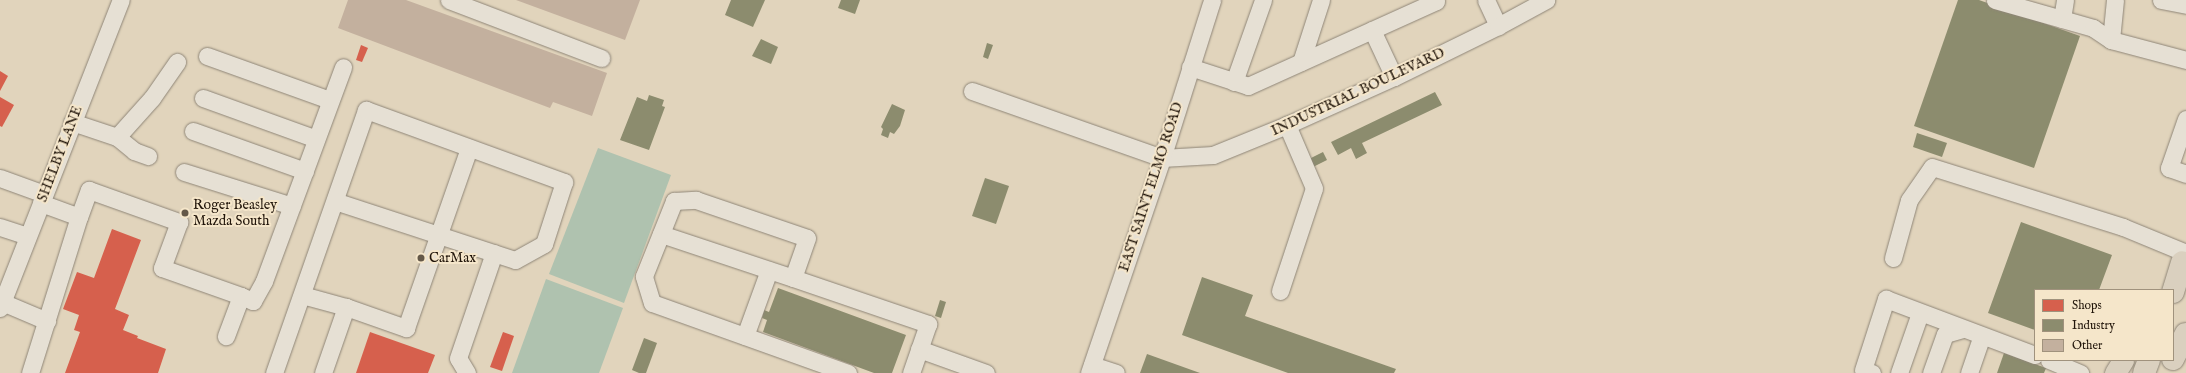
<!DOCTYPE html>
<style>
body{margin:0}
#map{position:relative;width:2186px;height:373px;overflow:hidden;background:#e1d4bc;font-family:"IM FELL English",serif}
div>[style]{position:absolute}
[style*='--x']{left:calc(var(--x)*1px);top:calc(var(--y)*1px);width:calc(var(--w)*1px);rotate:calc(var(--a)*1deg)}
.water>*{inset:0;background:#afc2af}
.shops>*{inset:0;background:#d6604d}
.industry>*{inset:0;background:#8c8c6e}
.building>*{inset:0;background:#c3b09e}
.roads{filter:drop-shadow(0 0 1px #8e8577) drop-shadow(0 0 1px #8e8577)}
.minor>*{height:17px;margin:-8.5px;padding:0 8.5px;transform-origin:8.5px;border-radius:8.5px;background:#e6e0d4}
.major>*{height:21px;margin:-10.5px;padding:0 10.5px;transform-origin:10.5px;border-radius:10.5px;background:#dad0bf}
.highway>*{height:22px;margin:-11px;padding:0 11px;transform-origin:11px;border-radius:11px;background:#dad0bf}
.dots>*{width:11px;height:11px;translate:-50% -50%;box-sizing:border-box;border:2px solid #f5e6ca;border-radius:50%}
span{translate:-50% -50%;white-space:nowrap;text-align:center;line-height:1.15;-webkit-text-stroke:4px #f5e6ca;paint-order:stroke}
.street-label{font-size:14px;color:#21150a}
.poi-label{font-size:14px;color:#21150a}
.left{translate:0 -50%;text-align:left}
.legend{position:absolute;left:2034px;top:289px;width:140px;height:72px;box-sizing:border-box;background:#f5e6ca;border:1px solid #a0927d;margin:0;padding:5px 7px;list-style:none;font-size:12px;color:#21150a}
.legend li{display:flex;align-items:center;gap:8px;height:20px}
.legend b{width:20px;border:1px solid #a0927d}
</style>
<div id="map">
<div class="water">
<div style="clip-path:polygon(598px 148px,671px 175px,624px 303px,549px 274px)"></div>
<div style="clip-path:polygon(546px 279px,623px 308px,599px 373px,512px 373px)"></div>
</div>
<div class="shops">
<div style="clip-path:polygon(361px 45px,368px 48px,362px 62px,356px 60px)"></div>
<div style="clip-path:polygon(0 71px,8px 76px,0 91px)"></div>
<div style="clip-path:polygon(0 97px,14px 105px,2px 127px,0 126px)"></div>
<div style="clip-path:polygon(112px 229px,141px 240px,115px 309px,129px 315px,123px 330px,138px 336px,137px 338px,166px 349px,158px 373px,65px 373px,80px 332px,74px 330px,79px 315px,63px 309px,77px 272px,94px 278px)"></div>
<div style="clip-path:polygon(370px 332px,435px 355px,428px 373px,356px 373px)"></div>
<div style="clip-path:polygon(503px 332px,514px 336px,502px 371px,490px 367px)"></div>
</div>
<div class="industry">
<div style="clip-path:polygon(731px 0,765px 0,753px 27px,725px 15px)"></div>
<div style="clip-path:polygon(841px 0,860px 0,855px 14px,838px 8px)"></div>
<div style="clip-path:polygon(1958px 0,1979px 0,2080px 36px,2034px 168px,1914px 126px)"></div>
<div style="clip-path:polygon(761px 39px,778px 47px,771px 64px,752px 56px)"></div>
<div style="clip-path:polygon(987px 43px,993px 45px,988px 59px,983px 57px)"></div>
<div style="clip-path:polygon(1435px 92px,1442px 105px,1362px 143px,1367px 153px,1356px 159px,1351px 148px,1338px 155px,1331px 142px)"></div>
<div style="clip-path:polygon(649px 95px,664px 100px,662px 106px,665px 107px,649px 150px,620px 140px,637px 97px,647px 101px)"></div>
<div style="clip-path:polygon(892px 104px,905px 110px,900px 126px,894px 134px,890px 132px,888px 138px,881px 135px,883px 129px,881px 127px)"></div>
<div style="clip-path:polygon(1917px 133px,1947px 143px,1942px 157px,1913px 147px)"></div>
<div style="clip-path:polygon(1323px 152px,1327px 160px,1313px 167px,1309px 159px)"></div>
<div style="clip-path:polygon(985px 178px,1009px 186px,996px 224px,972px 216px)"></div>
<div style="clip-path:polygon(2021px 222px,2112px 255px,2099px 290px,2035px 290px,2035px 330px,1988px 313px)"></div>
<div style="clip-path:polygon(1202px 277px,1253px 295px,1245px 316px,1396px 369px,1394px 373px,1288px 373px,1182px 335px)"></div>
<div style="clip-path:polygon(778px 288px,906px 335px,892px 373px,874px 373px,763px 332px,767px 320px,762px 318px,764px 310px,769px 312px)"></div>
<div style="clip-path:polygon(940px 300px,946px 302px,941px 318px,935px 316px)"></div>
<div style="clip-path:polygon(644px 338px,657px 343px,646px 373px,639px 373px,632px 370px)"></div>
<div style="clip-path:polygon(2004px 353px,2046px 368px,2044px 373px,1997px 373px)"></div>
<div style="clip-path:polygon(1147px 354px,1200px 373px,1140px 373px)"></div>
</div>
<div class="building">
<div style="clip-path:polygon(348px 0,406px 0,607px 73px,592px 116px,553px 102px,550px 108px,338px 28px)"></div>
<div style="clip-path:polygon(516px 0,640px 0,625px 40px)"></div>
</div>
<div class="roads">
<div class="minor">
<div style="--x:449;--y:0;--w:163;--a:20.9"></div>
<div style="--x:1486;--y:0;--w:29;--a:65"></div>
<div style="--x:1995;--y:0;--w:102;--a:15.9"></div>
<div style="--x:2093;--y:28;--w:22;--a:34"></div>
<div style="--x:2111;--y:40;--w:78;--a:14.9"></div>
<div style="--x:2161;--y:0;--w:25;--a:11"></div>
<div style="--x:2062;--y:19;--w:19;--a:-81"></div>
<div style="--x:1372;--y:30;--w:52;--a:64.9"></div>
<div style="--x:2111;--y:40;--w:40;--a:-84.3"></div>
<div style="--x:207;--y:56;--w:131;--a:19.7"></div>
<div style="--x:1301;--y:62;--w:65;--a:-72.1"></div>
<div style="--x:1190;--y:67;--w:61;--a:18.1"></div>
<div style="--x:1248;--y:86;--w:206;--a:-24.3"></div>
<div style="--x:1436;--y:1;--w:3;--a:-162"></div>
<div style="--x:1234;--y:82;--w:87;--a:-70.5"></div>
<div style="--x:972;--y:91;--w:201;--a:19.4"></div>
<div style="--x:1162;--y:158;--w:51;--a:-3.4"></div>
<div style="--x:1213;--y:155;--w:80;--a:-22.1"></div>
<div style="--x:1287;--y:125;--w:117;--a:-24.2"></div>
<div style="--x:1394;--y:77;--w:116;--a:-26.1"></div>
<div style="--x:1498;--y:26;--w:55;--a:-28.4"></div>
<div style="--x:203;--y:98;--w:120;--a:19.9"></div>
<div style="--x:2186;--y:119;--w:52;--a:109.1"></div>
<div style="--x:2169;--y:168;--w:18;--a:19"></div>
<div style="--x:72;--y:122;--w:47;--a:18.4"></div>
<div style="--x:117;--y:137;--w:22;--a:39"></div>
<div style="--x:134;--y:151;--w:15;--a:20"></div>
<div style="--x:193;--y:131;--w:119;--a:19.7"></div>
<div style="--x:117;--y:137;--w:52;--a:-48.1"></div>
<div style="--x:152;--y:98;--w:44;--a:-55.2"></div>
<div style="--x:184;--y:172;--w:113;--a:17.5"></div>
<div style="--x:0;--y:178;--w:47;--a:20"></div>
<div style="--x:41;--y:203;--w:40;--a:20.2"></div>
<div style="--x:79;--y:217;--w:29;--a:-70"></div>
<div style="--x:89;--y:190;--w:96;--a:19.6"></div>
<div style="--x:179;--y:222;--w:49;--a:110.3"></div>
<div style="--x:162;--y:268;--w:84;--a:19.5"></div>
<div style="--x:241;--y:296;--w:43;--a:110.6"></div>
<div style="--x:0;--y:227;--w:29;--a:18"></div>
<div style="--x:661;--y:234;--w:139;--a:18.4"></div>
<div style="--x:1893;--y:258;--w:60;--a:-74.6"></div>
<div style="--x:1909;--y:200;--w:40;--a:-55.1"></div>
<div style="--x:1932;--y:167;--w:200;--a:17.4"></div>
<div style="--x:2123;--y:227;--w:68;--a:22.4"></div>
<div style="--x:1280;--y:291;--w:108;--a:-71.7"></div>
<div style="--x:1314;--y:188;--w:69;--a:-113.2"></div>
<div style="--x:302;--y:295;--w:46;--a:15.3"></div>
<div style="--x:241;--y:296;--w:13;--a:23"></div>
<div style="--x:253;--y:301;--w:23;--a:-61"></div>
<div style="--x:264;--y:281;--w:228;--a:-69.7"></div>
<div style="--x:2;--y:302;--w:49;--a:22.9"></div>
<div style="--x:0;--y:308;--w:331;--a:-68.6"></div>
<div style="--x:745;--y:336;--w:70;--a:-70"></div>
<div style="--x:919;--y:349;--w:71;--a:19.7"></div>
<div style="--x:2049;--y:360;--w:34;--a:23"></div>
<div style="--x:1092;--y:365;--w:25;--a:18"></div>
<div style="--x:30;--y:373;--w:164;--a:-72.6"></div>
<div style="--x:274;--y:373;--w:279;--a:-70.7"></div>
<div style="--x:366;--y:110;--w:211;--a:20"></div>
<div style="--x:564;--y:182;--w:65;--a:107.9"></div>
<div style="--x:544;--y:244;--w:33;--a:151"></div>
<div style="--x:515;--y:260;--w:189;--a:-161.9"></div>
<div style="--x:323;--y:373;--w:70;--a:-70.8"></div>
<div style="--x:346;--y:307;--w:64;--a:19.3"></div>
<div style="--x:406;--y:328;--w:191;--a:-70.7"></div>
<div style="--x:467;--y:373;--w:17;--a:-121"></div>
<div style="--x:458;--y:358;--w:111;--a:-71.1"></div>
<div style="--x:848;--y:373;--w:208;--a:-160.3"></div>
<div style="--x:652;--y:303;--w:28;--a:-107"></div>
<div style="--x:644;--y:276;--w:81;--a:-68.2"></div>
<div style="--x:674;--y:201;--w:22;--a:-3"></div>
<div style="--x:696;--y:200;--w:117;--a:18.9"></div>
<div style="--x:807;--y:238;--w:42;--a:109.3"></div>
<div style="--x:793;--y:278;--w:143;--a:18.8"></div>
<div style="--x:928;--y:324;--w:52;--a:109.1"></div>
<div style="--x:1089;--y:373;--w:227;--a:-71.2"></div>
<div style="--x:1162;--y:158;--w:166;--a:-72.4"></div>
<div style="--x:1872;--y:373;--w:9;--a:-162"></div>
<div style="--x:1863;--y:370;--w:75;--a:-72.1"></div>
<div style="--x:1886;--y:299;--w:159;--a:20.6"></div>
<div style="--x:1899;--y:373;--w:64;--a:-70.7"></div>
<div style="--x:1931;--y:373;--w:41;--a:-70.3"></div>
<div style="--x:1945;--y:334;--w:19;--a:-16"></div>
<div style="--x:1969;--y:373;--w:39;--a:-71"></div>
</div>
<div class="major">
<div style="--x:2115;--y:373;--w:15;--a:-58"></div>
</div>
<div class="highway">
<div style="--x:2173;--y:292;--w:31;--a:-73"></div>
<div style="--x:2173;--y:359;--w:28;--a:-63"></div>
<div style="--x:2144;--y:373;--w:14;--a:-69"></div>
</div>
</div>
<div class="dots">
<div style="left:185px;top:213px;background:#645848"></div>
<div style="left:421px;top:258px;background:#645848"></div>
</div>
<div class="street-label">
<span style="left:1358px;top:92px;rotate:-25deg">INDUSTRIAL BOULEVARD</span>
<span style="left:60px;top:154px;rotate:-69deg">SHELBY LANE</span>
<span style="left:1151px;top:187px;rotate:-72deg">EAST SAINT ELMO ROAD</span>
</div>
<div class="poi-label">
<span class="left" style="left:193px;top:213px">Roger Beasley<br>Mazda South</span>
<span class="left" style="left:429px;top:258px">CarMax</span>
</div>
<ul class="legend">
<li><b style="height:11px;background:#d6604d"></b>Shops</li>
<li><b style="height:11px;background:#8c8c6e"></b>Industry</li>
<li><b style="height:11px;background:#c3b09e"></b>Other</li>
</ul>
</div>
